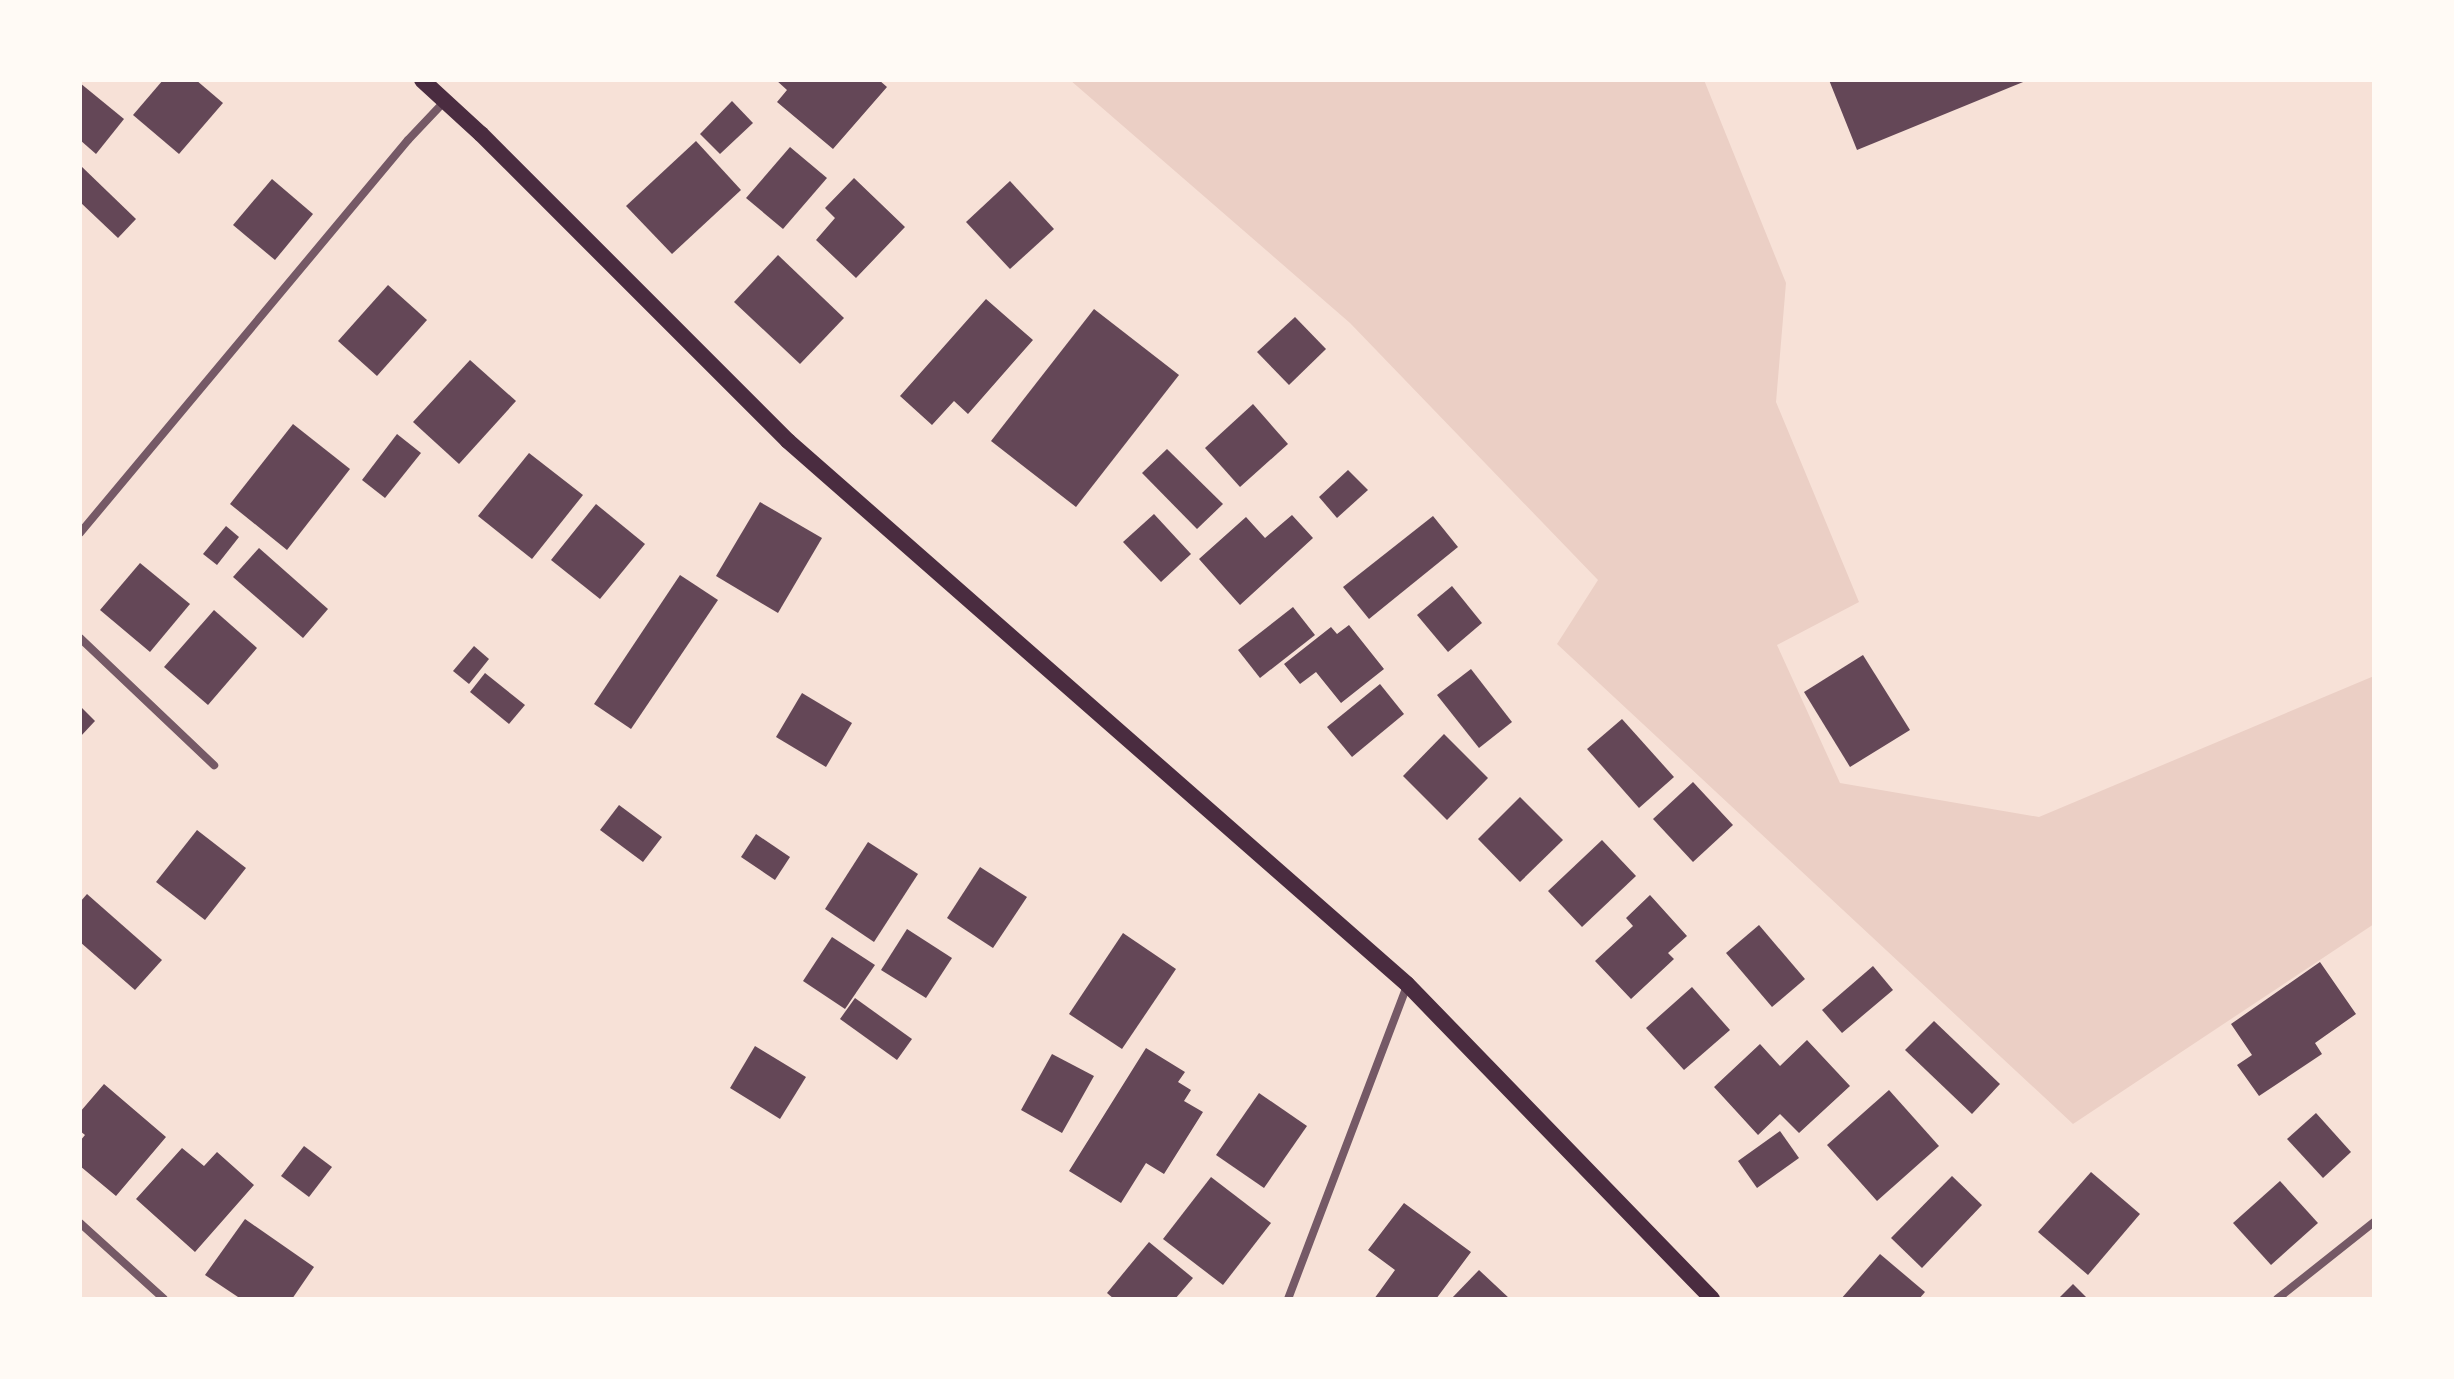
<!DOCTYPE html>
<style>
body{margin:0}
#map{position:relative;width:2454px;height:1379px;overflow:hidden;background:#f7e1d7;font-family:"IBM Plex Sans",sans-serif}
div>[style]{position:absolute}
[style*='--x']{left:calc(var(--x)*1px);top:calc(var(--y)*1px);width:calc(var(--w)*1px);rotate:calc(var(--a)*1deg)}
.green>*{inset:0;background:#ebcfc5}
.building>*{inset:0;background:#644757}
.minor>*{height:8px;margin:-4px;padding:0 4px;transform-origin:4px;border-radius:4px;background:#755966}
.secondary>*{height:16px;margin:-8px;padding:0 8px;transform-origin:8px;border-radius:8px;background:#4a2c40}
span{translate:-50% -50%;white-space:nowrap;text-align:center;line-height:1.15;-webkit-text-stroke:8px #fffaf5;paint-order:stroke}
.frame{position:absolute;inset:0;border:82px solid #fffaf5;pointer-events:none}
</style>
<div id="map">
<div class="green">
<div style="clip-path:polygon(1070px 80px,1704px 80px,1786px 283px,1776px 402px,1859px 602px,1777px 645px,1840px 783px,2039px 817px,2374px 676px,2374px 924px,2073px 1124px,1557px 644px,1598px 580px,1350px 323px)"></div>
</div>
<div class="building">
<div style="clip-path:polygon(163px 80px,196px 80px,223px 103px,179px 154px,133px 115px)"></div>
<div style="clip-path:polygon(776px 80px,879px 80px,887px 87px,833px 149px,777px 102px,787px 90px)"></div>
<div style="clip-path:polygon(1829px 80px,2028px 80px,1857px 150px)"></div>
<div style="clip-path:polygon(80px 83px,124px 119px,96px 154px,80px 140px)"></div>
<div style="clip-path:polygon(732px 101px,753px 123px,720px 154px,700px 134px)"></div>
<div style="clip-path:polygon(696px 141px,741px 190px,672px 254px,626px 206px)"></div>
<div style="clip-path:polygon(790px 147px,827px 178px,783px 229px,746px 198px)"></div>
<div style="clip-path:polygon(80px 165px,136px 219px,118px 238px,80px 202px)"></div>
<div style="clip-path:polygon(854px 178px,905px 227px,856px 278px,816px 240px,835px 218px,825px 208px)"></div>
<div style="clip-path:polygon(272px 179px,313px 214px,275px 260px,233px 225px)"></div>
<div style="clip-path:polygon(1010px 181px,1054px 229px,1010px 269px,966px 222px)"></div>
<div style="clip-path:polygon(778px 255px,844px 318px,800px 364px,734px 302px)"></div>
<div style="clip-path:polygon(388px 285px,427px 320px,377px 376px,338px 341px)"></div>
<div style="clip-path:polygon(986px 299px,1033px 340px,968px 414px,954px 401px,932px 425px,900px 396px)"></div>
<div style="clip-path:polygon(1094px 309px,1179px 375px,1076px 507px,991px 441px)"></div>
<div style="clip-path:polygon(1295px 317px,1326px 349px,1289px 385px,1257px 352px)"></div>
<div style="clip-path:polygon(470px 360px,516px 401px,459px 464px,413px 422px)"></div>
<div style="clip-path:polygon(1253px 404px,1288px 444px,1240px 487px,1205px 448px)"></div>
<div style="clip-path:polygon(293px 424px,350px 469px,287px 550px,230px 504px)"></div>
<div style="clip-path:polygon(397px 434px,421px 453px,385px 498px,362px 480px)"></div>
<div style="clip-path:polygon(1167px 449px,1223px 504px,1197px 529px,1142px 473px)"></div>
<div style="clip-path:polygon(529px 453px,583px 495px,532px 559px,478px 516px)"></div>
<div style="clip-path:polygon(1348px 470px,1368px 490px,1337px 518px,1319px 497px)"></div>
<div style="clip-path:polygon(760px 502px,822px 538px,778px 613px,716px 576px)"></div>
<div style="clip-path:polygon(596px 504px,645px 544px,600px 599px,551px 560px)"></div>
<div style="clip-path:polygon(1154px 514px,1191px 554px,1161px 582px,1123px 542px)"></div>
<div style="clip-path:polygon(1292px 515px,1313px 538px,1240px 605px,1199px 559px,1246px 517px,1265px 538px)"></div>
<div style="clip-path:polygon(1433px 516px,1458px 547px,1369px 619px,1343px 587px)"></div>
<div style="clip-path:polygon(226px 526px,239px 537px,217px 565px,203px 554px)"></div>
<div style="clip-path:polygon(259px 548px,328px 609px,303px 638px,233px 577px)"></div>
<div style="clip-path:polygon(140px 563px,190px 604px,150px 652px,100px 610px)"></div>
<div style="clip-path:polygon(680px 575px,718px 600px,631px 729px,594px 704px)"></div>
<div style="clip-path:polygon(1452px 586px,1482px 623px,1448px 652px,1417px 615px)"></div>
<div style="clip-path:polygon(1293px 607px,1315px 635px,1260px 678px,1238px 650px)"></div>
<div style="clip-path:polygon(214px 610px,257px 648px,208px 705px,164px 667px)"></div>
<div style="clip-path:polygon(1349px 625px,1384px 669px,1341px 703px,1316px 672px,1300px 684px,1284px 664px,1331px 627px,1337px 634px)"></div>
<div style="clip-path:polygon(474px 646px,489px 659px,469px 684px,453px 671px)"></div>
<div style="clip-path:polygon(1863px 655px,1910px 730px,1850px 767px,1804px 692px)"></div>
<div style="clip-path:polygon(1471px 669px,1512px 722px,1479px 748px,1437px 695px)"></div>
<div style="clip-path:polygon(485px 673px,525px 705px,509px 724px,470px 692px)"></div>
<div style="clip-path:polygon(1380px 684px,1404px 714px,1352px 757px,1327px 727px)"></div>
<div style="clip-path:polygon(802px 693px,852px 723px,826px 767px,776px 737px)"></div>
<div style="clip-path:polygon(80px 706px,95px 721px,80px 737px)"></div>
<div style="clip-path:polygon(1622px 719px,1674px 777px,1639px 808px,1587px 749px)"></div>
<div style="clip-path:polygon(1444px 734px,1488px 778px,1447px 820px,1403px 776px)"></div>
<div style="clip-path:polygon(1693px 782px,1733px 825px,1693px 862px,1653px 819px)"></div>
<div style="clip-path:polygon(1520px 797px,1563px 840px,1520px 882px,1478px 839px)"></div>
<div style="clip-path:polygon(619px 805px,662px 837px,643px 862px,600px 830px)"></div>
<div style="clip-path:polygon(197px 830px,246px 868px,205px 920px,156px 882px)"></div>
<div style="clip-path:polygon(756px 834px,790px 857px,775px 880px,741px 857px)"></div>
<div style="clip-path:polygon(1602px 840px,1636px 876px,1582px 927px,1548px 891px)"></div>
<div style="clip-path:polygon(868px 842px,918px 874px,874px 942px,825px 909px)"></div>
<div style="clip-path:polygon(980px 867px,1027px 897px,993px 948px,947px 918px)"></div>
<div style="clip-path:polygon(87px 894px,162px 960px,135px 990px,80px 942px,80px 902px)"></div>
<div style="clip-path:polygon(1650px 895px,1687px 936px,1668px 953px,1674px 959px,1631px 999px,1595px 961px,1633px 926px,1626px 918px)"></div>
<div style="clip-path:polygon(1759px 925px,1805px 979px,1772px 1007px,1726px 953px)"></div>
<div style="clip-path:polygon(907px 929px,952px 958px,926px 998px,881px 970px)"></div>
<div style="clip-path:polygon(1123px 933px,1176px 969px,1122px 1049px,1069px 1014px)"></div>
<div style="clip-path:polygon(832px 937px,875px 965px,845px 1009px,803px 981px)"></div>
<div style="clip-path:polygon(2320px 962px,2356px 1014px,2315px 1043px,2322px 1054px,2259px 1096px,2237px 1065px,2252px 1055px,2231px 1024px)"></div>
<div style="clip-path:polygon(1873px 966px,1893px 990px,1842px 1033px,1822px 1010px)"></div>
<div style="clip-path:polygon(1692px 987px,1730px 1030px,1684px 1070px,1646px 1028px)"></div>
<div style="clip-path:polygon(855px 998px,912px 1039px,897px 1060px,840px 1019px)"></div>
<div style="clip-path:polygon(1934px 1021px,2000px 1084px,1972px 1114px,1905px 1050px)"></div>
<div style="clip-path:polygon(1807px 1040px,1850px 1086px,1799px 1133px,1780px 1114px,1758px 1135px,1714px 1087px,1760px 1044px,1780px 1066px)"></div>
<div style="clip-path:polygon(755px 1046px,806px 1077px,780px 1119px,730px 1088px)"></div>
<div style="clip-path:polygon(1146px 1048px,1185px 1072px,1178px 1082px,1191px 1090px,1184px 1101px,1203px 1112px,1164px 1174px,1146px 1163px,1121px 1203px,1069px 1171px)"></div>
<div style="clip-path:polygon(1052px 1054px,1094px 1076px,1062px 1133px,1021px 1110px)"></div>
<div style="clip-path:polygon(104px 1084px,166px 1137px,116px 1196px,80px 1166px,80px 1141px,85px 1135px,80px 1131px,80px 1112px)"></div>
<div style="clip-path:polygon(1889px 1090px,1939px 1146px,1877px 1201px,1827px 1145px)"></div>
<div style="clip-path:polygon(1259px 1093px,1307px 1126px,1264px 1188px,1216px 1155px)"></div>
<div style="clip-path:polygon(2316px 1113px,2351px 1152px,2323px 1178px,2287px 1139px)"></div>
<div style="clip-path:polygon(1780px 1131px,1799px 1158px,1757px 1188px,1738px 1161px)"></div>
<div style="clip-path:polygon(304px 1146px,332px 1167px,309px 1197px,281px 1176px)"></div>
<div style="clip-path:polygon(182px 1148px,204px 1166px,217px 1152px,254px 1185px,195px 1252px,136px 1199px)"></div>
<div style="clip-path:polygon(2091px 1172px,2140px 1214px,2088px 1275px,2038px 1232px)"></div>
<div style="clip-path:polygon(1952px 1176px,1982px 1205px,1922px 1268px,1891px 1238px)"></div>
<div style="clip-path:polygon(1211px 1177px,1271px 1223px,1223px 1285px,1163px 1239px)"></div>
<div style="clip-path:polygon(2280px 1181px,2318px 1223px,2271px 1265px,2233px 1223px)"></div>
<div style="clip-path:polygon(1404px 1203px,1471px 1252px,1436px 1299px,1374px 1299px,1395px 1270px,1368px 1250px)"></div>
<div style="clip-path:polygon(245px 1219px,314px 1267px,292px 1299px,241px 1299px,205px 1275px)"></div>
<div style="clip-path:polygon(1149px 1242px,1193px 1278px,1175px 1299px,1114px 1299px,1107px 1293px)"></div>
<div style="clip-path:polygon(1880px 1254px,1925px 1292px,1919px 1299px,1841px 1299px)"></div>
<div style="clip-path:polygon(1479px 1270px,1510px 1299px,1451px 1299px)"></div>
<div style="clip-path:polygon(2073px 1284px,2088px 1299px,2058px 1299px)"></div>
</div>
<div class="minor">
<div style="--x:80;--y:533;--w:512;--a:-50.15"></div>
<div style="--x:408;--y:140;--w:54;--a:-46.5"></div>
<div style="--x:80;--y:638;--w:185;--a:43.5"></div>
<div style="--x:80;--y:1223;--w:113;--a:42.1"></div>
<div style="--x:1288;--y:1299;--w:335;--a:-69.2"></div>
<div style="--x:2277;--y:1299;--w:124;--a:-38.4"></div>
</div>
<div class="secondary">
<div style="--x:422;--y:80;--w:80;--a:42.5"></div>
<div style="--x:481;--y:134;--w:434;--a:45"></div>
<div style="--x:788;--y:441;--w:823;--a:41.26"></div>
<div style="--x:1407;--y:984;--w:438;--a:45.9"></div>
</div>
<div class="frame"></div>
</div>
